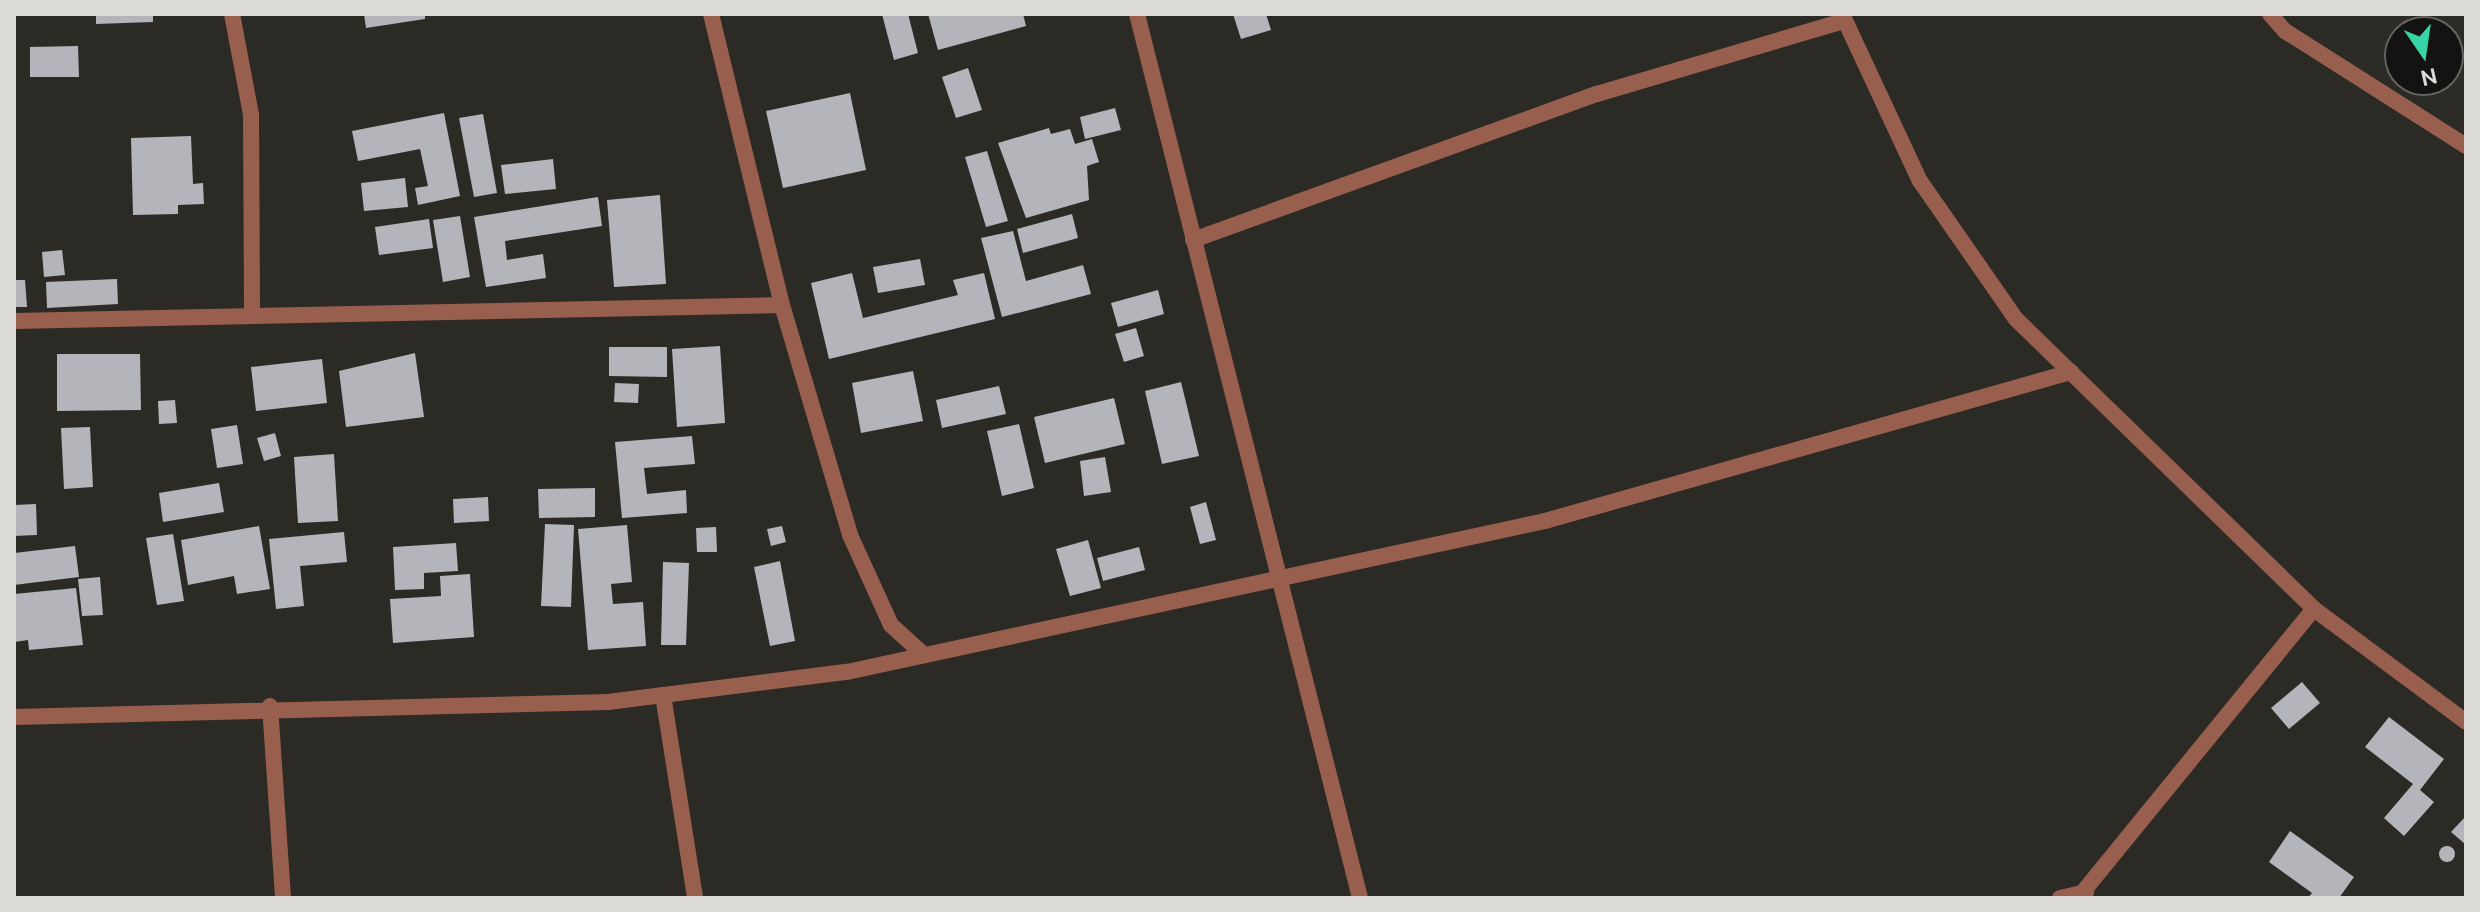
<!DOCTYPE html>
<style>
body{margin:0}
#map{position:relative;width:2480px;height:912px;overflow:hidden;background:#2c2a25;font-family:Ubuntu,sans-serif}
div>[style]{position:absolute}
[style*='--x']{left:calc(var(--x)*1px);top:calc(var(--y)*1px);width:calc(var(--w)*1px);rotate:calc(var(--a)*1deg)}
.building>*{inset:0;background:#b4b4bb}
.round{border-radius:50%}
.minor>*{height:16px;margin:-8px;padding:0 8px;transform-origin:8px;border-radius:8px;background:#985f4e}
span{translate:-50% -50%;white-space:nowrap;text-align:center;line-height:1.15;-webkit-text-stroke:8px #141311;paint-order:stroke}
.frame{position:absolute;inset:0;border:16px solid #dcdbd7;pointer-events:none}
.north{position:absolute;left:2384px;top:16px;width:80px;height:80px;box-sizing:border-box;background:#141311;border:2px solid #646360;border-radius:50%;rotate:167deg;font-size:22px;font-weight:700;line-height:32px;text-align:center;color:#dcdbd7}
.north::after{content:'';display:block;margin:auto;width:28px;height:36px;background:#38d4a6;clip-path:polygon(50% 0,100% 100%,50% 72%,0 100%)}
</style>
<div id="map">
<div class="building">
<div style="clip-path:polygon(96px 14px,153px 14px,153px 22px,96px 24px)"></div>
<div style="clip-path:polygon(364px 14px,425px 14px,425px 19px,366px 28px)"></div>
<div style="clip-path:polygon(882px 14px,908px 14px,918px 53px,894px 60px)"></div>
<div style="clip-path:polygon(928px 14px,1023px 14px,1026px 26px,938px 50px)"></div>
<div style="clip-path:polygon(1233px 14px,1266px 14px,1271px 30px,1241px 39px)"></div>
<div style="clip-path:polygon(78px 46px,79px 77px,30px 77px,30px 47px)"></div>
<div style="clip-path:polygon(968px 68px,982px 110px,956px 118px,942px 77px)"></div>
<div style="clip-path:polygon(850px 93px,866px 170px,783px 188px,766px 111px)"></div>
<div style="clip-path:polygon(1115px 108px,1121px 130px,1085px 139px,1080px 117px)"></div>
<div style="clip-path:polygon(444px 113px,460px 196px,418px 205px,415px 188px,428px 186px,420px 149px,358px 161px,352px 131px)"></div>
<div style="clip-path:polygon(483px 114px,497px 193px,474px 197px,459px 118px)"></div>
<div style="clip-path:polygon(1049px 128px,1051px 134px,1070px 129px,1075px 144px,1092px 139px,1099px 162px,1087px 166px,1089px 200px,1026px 218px,998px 143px)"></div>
<div style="clip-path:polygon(191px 136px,193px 184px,203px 183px,204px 204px,178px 205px,178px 214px,133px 215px,131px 138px)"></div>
<div style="clip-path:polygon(987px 151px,1008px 221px,986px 227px,965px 157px)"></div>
<div style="clip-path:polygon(553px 159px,556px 189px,505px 194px,501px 165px)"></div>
<div style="clip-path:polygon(405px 178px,408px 207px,364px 211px,361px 183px)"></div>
<div style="clip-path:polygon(660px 195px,666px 284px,614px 287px,607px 200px)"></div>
<div style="clip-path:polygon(598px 197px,602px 226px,505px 241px,507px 260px,543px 254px,546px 278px,486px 287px,474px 217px)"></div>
<div style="clip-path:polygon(1072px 214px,1078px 238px,1023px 253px,1017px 229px)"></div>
<div style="clip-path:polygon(460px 216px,470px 277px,443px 282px,433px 220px)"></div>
<div style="clip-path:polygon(429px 219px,433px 248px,379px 255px,375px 227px)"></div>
<div style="clip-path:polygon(1013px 231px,1026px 281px,1083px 265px,1091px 294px,1002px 317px,981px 238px)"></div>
<div style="clip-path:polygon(62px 250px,65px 275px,44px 277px,42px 252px)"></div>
<div style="clip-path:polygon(920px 259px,925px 285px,878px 293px,873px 267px)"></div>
<div style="clip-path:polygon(852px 273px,863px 318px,958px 295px,953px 280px,984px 273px,995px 319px,829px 359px,811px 283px)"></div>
<div style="clip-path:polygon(117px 279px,118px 304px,47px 308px,46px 282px)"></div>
<div style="clip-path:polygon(14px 280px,25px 280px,27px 307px,14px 307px)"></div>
<div style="clip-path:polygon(1158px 290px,1164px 314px,1118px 327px,1111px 303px)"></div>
<div style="clip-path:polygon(1136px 328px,1144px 356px,1124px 362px,1115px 334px)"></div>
<div style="clip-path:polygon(720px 346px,725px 423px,677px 427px,672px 349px)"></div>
<div style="clip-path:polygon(609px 347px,667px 347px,667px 377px,609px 376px)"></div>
<div style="clip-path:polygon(415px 353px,424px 417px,346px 427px,339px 371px)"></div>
<div style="clip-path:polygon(57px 354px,140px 354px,141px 410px,57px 411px)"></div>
<div style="clip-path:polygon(322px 359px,327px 403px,256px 411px,251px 367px)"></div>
<div style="clip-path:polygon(913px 371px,923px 421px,861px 433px,852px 383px)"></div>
<div style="clip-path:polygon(1181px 382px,1199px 456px,1162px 464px,1145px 391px)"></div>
<div style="clip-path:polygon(615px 383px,639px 384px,638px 403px,614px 402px)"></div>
<div style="clip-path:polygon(999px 386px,1006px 414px,942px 428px,936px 400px)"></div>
<div style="clip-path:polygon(1114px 398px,1125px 444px,1045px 463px,1034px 417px)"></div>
<div style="clip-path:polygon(175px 400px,177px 423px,159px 424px,158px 401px)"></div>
<div style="clip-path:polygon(1019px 424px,1034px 488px,1002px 496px,987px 431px)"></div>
<div style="clip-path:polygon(237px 425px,243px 464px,217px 468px,211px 429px)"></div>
<div style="clip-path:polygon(90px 427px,93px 487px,64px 489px,61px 428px)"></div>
<div style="clip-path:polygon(275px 433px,281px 456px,264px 461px,257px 438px)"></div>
<div style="clip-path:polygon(692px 436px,695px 464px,644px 468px,647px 494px,686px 490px,687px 513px,622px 518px,615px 442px)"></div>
<div style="clip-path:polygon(334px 454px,338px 521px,298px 523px,294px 457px)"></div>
<div style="clip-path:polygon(1105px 457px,1111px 492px,1084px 496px,1080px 461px)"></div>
<div style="clip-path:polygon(219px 483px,224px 512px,163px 522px,159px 493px)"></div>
<div style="clip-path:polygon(595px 488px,595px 517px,539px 518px,538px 489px)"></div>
<div style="clip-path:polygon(488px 497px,489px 521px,454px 523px,453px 499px)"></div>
<div style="clip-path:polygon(1206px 502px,1216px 540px,1200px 544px,1190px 507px)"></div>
<div style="clip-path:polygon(36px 504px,37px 535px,14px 536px,14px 505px)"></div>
<div style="clip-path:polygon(545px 524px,574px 525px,571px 607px,541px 606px)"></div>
<div style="clip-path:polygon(627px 525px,632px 582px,611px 584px,613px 604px,643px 602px,646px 646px,588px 650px,578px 529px)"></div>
<div style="clip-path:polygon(259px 526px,270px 589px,237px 594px,234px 576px,188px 585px,181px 540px)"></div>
<div style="clip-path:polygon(782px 526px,786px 542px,771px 546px,767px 529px)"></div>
<div style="clip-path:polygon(716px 527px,717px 552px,697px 552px,696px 528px)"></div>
<div style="clip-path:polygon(344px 532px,347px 562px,300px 566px,304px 606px,276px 609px,269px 539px)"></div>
<div style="clip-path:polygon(173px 534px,184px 601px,157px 605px,146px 538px)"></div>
<div style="clip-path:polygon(1088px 540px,1101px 588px,1070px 596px,1056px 549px)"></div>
<div style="clip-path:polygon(456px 543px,458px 571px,424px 573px,424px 589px,395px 590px,393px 547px)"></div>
<div style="clip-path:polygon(75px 546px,79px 577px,14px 585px,14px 553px)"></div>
<div style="clip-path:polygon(1139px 547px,1145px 570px,1103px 581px,1097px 558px)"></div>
<div style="clip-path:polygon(780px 561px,795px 641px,770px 646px,754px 567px)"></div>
<div style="clip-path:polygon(663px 562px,689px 563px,686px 645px,661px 645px)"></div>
<div style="clip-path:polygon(470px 574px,474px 637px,393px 643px,390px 599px,441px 596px,440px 576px)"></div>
<div style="clip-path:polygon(100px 577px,103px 615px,82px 616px,78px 579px)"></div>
<div style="clip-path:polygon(76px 588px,83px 645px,29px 650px,28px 640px,14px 642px,14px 594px)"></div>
<div style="clip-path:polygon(2302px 682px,2320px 703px,2289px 729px,2271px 708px)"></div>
<div style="clip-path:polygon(2389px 717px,2444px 759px,2420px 790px,2434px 802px,2404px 836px,2384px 818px,2413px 784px,2365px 747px)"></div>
<div style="clip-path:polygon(2466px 816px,2466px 843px,2465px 844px,2451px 832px)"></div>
<div style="clip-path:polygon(2290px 831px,2354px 877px,2339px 898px,2308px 898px,2312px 893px,2269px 862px)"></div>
<div class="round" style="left:2439px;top:846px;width:16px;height:16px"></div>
</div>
<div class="minor">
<div style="--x:232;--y:14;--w:103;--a:79.3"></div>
<div style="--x:251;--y:115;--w:198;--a:89.7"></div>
<div style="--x:711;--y:14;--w:300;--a:76.3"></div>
<div style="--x:782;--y:305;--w:240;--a:73.5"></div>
<div style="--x:850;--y:535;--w:99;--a:65.5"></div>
<div style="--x:891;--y:625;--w:45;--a:42.3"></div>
<div style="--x:1137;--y:14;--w:912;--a:75.84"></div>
<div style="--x:1842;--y:14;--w:184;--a:65"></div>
<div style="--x:1920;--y:181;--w:168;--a:55.2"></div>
<div style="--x:2016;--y:319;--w:416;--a:44.2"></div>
<div style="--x:2314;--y:609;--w:189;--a:36.6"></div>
<div style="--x:2270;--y:14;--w:23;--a:49"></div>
<div style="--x:2285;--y:31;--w:214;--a:32.4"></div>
<div style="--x:1193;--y:240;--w:430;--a:-19.9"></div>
<div style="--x:1597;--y:94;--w:258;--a:-16.5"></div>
<div style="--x:14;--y:321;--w:768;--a:-1.19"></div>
<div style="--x:663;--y:695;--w:206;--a:81"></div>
<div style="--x:270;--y:706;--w:192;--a:86.1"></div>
<div style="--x:14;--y:717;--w:594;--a:-1.45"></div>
<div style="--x:608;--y:702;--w:241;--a:-7.2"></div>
<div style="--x:847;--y:672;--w:714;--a:-12.21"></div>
<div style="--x:1545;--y:521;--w:547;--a:-15.82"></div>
<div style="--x:2060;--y:898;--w:27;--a:-13"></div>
<div style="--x:2078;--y:898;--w:373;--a:-50.8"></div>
</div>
<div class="frame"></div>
<div class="north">N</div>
</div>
